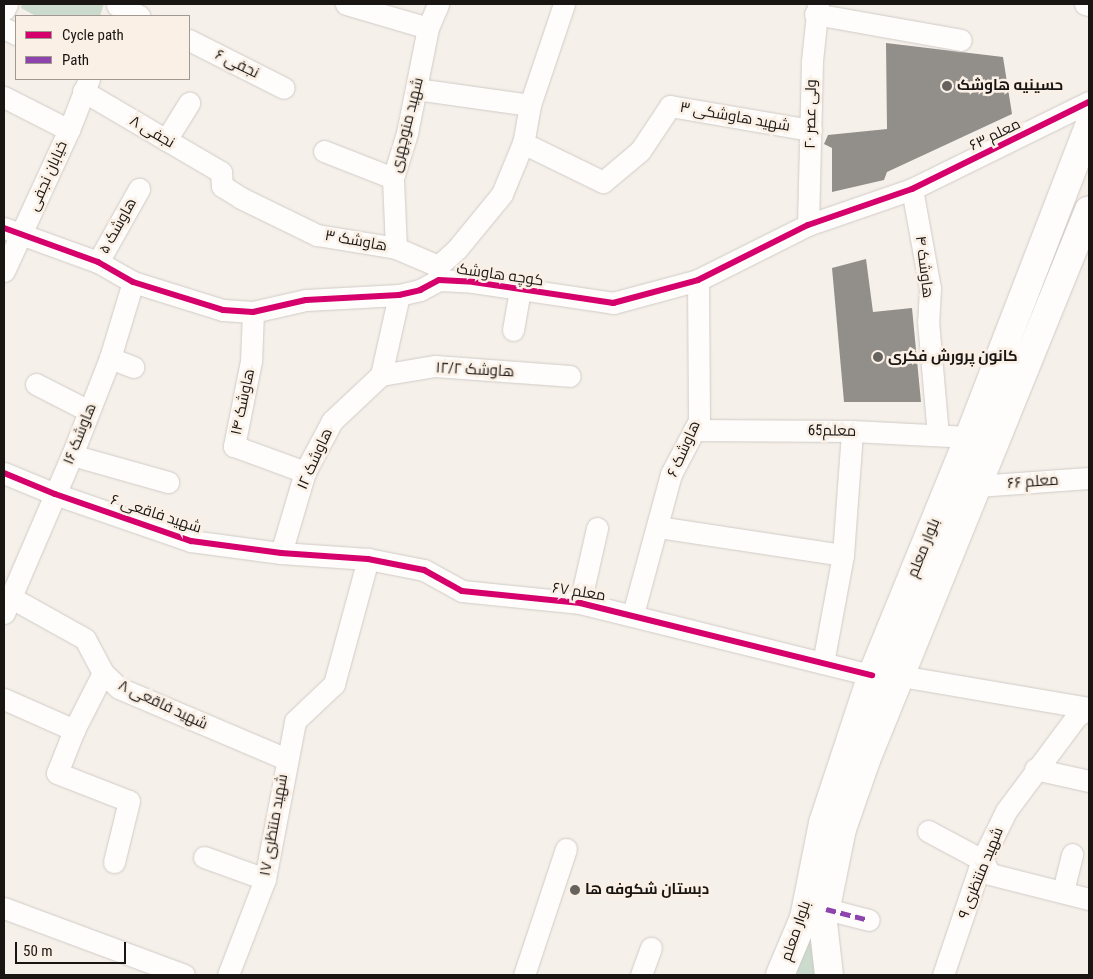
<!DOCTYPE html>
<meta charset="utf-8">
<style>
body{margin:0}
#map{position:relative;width:1093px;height:979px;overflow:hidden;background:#f6f0ea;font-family:"Roboto Condensed",Cairo,sans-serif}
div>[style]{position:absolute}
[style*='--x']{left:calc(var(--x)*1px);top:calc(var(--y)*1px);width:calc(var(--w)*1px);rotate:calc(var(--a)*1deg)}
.green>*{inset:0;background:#cbdbcd}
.building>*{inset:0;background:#928e8a}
.roads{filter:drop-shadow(0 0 1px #d0cbc6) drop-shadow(0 0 1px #d0cbc6)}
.minor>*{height:21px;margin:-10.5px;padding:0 10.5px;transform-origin:10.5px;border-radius:10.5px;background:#fefdfc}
.major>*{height:28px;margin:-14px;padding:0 14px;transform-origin:14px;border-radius:14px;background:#fefdfc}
.quiet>*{height:5px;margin-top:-2.5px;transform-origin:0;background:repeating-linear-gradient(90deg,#8e44ad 0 10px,transparent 0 15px)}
.cycleway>*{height:6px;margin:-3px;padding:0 3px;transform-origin:3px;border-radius:3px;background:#d6006c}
.dots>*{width:14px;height:14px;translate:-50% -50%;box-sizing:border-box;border:2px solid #faf0e6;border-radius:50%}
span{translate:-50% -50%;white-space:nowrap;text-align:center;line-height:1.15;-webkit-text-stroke:5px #faf0e6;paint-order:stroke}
.street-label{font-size:15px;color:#181512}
.poi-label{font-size:15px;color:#181512;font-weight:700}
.left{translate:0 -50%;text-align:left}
.frame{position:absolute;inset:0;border:5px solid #181512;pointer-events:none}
.legend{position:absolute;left:15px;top:15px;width:175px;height:65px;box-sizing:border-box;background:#faf0e6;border:1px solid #a09891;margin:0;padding:6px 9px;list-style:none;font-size:15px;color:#181512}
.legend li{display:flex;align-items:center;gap:10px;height:25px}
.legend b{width:25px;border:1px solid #a09891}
.scale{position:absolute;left:15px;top:942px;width:111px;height:22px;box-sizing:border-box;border:2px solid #181512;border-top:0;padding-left:6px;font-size:15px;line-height:18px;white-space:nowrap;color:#181512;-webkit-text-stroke:4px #faf0e6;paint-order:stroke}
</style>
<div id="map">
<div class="green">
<div style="clip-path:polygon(22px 4px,104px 4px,100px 16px,36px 16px,21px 8px)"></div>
<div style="clip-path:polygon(805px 918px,828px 975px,781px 975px)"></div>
</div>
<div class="building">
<div style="clip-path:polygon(886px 43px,1003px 57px,1012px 114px,887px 172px,884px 180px,832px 192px,832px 148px,824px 144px,828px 135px,887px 129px)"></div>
<div style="clip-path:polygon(866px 259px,873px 312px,912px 308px,921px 402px,844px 402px,832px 268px)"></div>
</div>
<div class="roads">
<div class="minor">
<div style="--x:346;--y:4;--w:85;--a:16.3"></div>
<div style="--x:1085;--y:4;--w:4;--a:14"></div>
<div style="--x:117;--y:5;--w:25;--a:26"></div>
<div style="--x:4;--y:10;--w:7;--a:-63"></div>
<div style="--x:815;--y:14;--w:148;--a:10.1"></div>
<div style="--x:4;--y:28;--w:13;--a:27"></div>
<div style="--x:189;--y:40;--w:106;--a:26.8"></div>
<div style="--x:416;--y:89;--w:115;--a:8"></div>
<div style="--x:530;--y:105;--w:39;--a:100"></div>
<div style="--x:523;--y:143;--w:55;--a:112.4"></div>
<div style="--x:502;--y:194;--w:71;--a:129.3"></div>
<div style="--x:457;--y:249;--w:25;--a:138"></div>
<div style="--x:83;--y:91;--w:160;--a:30.4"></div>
<div style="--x:221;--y:172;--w:14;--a:86"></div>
<div style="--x:222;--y:186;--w:22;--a:32"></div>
<div style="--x:241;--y:198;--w:85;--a:26"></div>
<div style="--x:317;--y:235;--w:80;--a:9.3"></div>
<div style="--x:396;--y:248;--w:46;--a:23.2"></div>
<div style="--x:438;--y:266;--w:14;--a:86"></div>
<div style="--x:4;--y:97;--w:73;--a:26.9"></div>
<div style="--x:530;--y:105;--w:107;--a:-71.4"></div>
<div style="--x:166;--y:140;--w:44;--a:-58.1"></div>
<div style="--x:523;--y:143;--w:89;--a:26"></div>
<div style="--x:603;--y:182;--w:48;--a:-40"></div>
<div style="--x:640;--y:151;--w:54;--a:-56.3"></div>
<div style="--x:670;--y:106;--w:143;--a:9.7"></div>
<div style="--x:324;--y:151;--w:74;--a:21.4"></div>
<div style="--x:912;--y:189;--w:101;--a:79.7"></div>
<div style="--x:930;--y:288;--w:33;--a:93"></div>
<div style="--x:928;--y:321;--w:114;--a:85"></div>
<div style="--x:808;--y:225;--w:164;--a:-88.6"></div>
<div style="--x:812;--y:61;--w:57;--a:-84"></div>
<div style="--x:4;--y:228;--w:100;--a:19.9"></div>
<div style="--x:98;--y:262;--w:40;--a:29.7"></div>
<div style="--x:133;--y:282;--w:94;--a:17.3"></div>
<div style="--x:223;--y:310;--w:30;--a:4"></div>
<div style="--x:253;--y:312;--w:54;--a:-12.8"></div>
<div style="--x:306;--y:300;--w:93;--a:-3.1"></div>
<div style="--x:399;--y:295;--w:22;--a:-13"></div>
<div style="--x:420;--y:290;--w:21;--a:-28"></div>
<div style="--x:439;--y:280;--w:34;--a:3"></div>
<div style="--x:473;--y:282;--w:142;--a:8.5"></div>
<div style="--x:613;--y:303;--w:88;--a:-15.1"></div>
<div style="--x:698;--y:280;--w:123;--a:-26.6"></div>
<div style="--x:808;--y:225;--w:110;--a:-19.1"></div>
<div style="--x:912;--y:189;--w:197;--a:-26.2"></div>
<div style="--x:396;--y:248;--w:70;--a:-92.5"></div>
<div style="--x:393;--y:178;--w:47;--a:-72.7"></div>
<div style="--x:407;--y:133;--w:107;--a:-78.7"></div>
<div style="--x:428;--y:28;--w:26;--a:-67"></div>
<div style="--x:98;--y:262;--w:84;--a:-60.7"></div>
<div style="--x:4;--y:271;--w:155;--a:-65.3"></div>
<div style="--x:69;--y:130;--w:55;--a:-68.6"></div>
<div style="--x:253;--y:312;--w:49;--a:92.3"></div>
<div style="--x:251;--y:361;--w:87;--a:101.3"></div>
<div style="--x:234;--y:446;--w:76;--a:20.1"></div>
<div style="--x:513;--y:330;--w:41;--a:-80.1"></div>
<div style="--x:110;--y:358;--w:25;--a:21"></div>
<div style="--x:381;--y:375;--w:55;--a:-9.5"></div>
<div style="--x:435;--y:366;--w:135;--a:4.2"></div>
<div style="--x:36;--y:384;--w:59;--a:27"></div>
<div style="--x:694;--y:430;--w:158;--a:0.4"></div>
<div style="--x:852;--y:431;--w:117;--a:2.9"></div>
<div style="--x:72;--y:455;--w:100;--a:15.7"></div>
<div style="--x:4;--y:473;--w:55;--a:22.4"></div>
<div style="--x:55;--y:494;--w:144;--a:19.1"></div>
<div style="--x:191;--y:541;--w:91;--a:7.6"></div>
<div style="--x:281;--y:553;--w:87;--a:3.9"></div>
<div style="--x:368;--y:559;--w:57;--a:11.1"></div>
<div style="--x:424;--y:570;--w:43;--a:28.9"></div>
<div style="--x:462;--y:591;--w:119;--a:5.8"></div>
<div style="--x:580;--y:603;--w:301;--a:13.9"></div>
<div style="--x:977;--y:486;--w:112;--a:-4.1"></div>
<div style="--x:658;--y:527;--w:187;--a:8.6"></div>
<div style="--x:281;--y:553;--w:84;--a:-73.5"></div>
<div style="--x:305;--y:472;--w:58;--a:-62.1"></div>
<div style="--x:332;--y:421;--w:67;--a:-43.2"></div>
<div style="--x:381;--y:375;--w:82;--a:-77.3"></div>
<div style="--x:10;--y:597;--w:86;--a:29.2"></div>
<div style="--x:85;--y:639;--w:38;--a:62"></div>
<div style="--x:103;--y:673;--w:22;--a:43"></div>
<div style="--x:119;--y:688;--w:181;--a:23"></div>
<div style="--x:580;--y:603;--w:77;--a:-77.2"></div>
<div style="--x:4;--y:613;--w:172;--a:-66.7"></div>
<div style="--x:72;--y:455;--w:104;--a:-68.6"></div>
<div style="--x:110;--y:358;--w:79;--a:-73.2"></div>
<div style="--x:633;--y:614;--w:145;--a:-74.8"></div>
<div style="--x:671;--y:474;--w:60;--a:-62.2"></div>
<div style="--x:699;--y:421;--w:141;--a:-90.4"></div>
<div style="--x:823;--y:663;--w:110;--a:-79.5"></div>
<div style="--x:843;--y:555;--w:124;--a:-85.8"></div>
<div style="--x:103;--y:673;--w:64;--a:117"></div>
<div style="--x:74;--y:730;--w:46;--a:111.6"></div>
<div style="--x:57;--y:773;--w:77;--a:21.3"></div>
<div style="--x:129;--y:801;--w:63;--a:103.8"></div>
<div style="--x:901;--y:676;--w:191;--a:9.7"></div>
<div style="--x:4;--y:699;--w:77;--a:23.9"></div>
<div style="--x:1035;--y:769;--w:55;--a:12.5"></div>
<div style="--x:928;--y:831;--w:61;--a:28.2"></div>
<div style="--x:982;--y:860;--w:16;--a:60"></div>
<div style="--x:990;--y:874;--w:102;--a:14.2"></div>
<div style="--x:204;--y:857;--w:65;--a:19.8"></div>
<div style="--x:1063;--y:891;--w:38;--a:-76"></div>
<div style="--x:4;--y:908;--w:192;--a:20.4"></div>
<div style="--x:826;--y:909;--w:44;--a:14.3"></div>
<div style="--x:228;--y:975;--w:103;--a:-68.9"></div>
<div style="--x:265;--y:879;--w:161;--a:-79.2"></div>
<div style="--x:295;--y:721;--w:54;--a:-43.5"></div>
<div style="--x:334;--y:684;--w:130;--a:-74.8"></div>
<div style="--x:524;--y:975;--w:133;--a:-71.6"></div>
<div style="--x:641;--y:975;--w:29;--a:-70"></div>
<div style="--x:943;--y:975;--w:121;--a:-71.3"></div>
<div style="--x:982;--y:860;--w:55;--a:-63.9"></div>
<div style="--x:1006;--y:811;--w:117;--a:-53.3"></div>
<div style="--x:1076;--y:717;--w:16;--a:-35"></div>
</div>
<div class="major">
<div style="--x:780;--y:975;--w:62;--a:-67.2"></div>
<div style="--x:804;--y:918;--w:97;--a:-78.7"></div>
<div style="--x:823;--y:823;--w:156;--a:-71.7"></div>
<div style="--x:872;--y:675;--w:257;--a:-67.8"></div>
<div style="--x:969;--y:437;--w:333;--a:-68.9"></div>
<div style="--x:829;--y:975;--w:53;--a:-96.5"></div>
<div style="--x:823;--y:922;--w:95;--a:-78.5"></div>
<div style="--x:842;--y:829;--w:73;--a:-70.8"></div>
<div style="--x:866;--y:760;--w:593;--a:-67.93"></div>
</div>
</div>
<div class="quiet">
<div style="--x:826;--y:909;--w:44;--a:14.3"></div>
</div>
<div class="cycleway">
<div style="--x:4;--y:228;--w:100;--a:19.9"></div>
<div style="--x:98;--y:262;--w:40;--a:29.7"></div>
<div style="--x:133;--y:282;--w:94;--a:17.3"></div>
<div style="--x:223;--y:310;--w:30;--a:4"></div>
<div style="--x:253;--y:312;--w:54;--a:-12.8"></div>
<div style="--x:306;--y:300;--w:93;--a:-3.1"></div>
<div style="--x:399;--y:295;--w:22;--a:-13"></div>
<div style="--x:420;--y:290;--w:21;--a:-28"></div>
<div style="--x:439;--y:280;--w:34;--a:3"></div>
<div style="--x:473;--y:282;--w:142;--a:8.5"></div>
<div style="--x:613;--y:303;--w:88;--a:-15.1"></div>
<div style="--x:698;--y:280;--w:123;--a:-26.6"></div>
<div style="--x:808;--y:225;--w:110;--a:-19.1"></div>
<div style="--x:912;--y:189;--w:197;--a:-26.2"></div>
<div style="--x:4;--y:473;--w:55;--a:22.4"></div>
<div style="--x:55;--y:494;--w:144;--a:19.1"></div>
<div style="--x:191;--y:541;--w:91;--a:7.6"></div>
<div style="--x:281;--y:553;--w:87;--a:3.9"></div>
<div style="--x:368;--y:559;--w:57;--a:11.1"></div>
<div style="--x:424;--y:570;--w:43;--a:28.9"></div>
<div style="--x:462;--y:591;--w:119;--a:5.8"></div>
<div style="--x:580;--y:603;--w:301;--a:13.9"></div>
</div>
<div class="dots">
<div style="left:947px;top:86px;background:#66625e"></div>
<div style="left:878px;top:357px;background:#66625e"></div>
<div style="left:575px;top:890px;background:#66625e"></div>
</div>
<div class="street-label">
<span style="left:237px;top:64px;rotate:26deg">نجفی ۶</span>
<span style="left:811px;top:114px;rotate:-89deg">ولی عصر ۲۰</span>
<span style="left:735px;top:117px;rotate:10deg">شهید هاوشکی ۳</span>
<span style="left:407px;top:125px;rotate:-76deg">شهید منوچهری</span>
<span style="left:152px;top:132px;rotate:30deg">نجفی ۸</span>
<span style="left:995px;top:135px;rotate:-26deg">معلم ۶۳</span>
<span style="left:48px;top:176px;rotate:-66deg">خیابان نجفی</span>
<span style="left:118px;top:226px;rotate:-61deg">هاوشک ۵</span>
<span style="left:356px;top:241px;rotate:10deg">هاوشک ۳</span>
<span style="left:924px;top:267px;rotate:83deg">هاوشک ۴</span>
<span style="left:500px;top:275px;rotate:8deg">کوچه هاوشک</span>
<span style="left:475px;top:370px;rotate:3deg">هاوشک ۱۲/۲</span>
<span style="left:243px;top:402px;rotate:-78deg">هاوشک ۱۴</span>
<span style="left:832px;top:431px;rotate:1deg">معلم65</span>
<span style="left:80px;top:434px;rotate:-68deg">هاوشک ۱۶</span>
<span style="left:684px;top:449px;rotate:-66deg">هاوشک ۶</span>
<span style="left:315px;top:459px;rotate:-66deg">هاوشک ۱۲</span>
<span style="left:1033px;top:482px;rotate:-4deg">معلم ۶۶</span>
<span style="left:156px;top:514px;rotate:18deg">شهید فاقعی ۶</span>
<span style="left:924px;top:548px;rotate:-68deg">بلوار معلم</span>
<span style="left:579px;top:592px;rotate:9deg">معلم ۶۷</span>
<span style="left:163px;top:705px;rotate:25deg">شهید فاقعی ۸</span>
<span style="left:274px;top:825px;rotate:-80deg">شهید منتظری ۱۷</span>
<span style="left:981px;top:873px;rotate:-68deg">شهید منتظری ۹</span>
<span style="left:796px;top:931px;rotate:-71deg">بلوار معلم</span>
</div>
<div class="poi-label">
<span class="left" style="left:957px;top:86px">حسینیه هاوشک</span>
<span class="left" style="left:888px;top:357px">کانون پرورش فکری</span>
<span class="left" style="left:585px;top:890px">دبستان شکوفه ها</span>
</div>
<div class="frame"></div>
<ul class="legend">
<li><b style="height:6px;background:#d6006c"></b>Cycle path</li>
<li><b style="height:6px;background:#8e44ad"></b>Path</li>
</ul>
<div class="scale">50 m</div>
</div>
